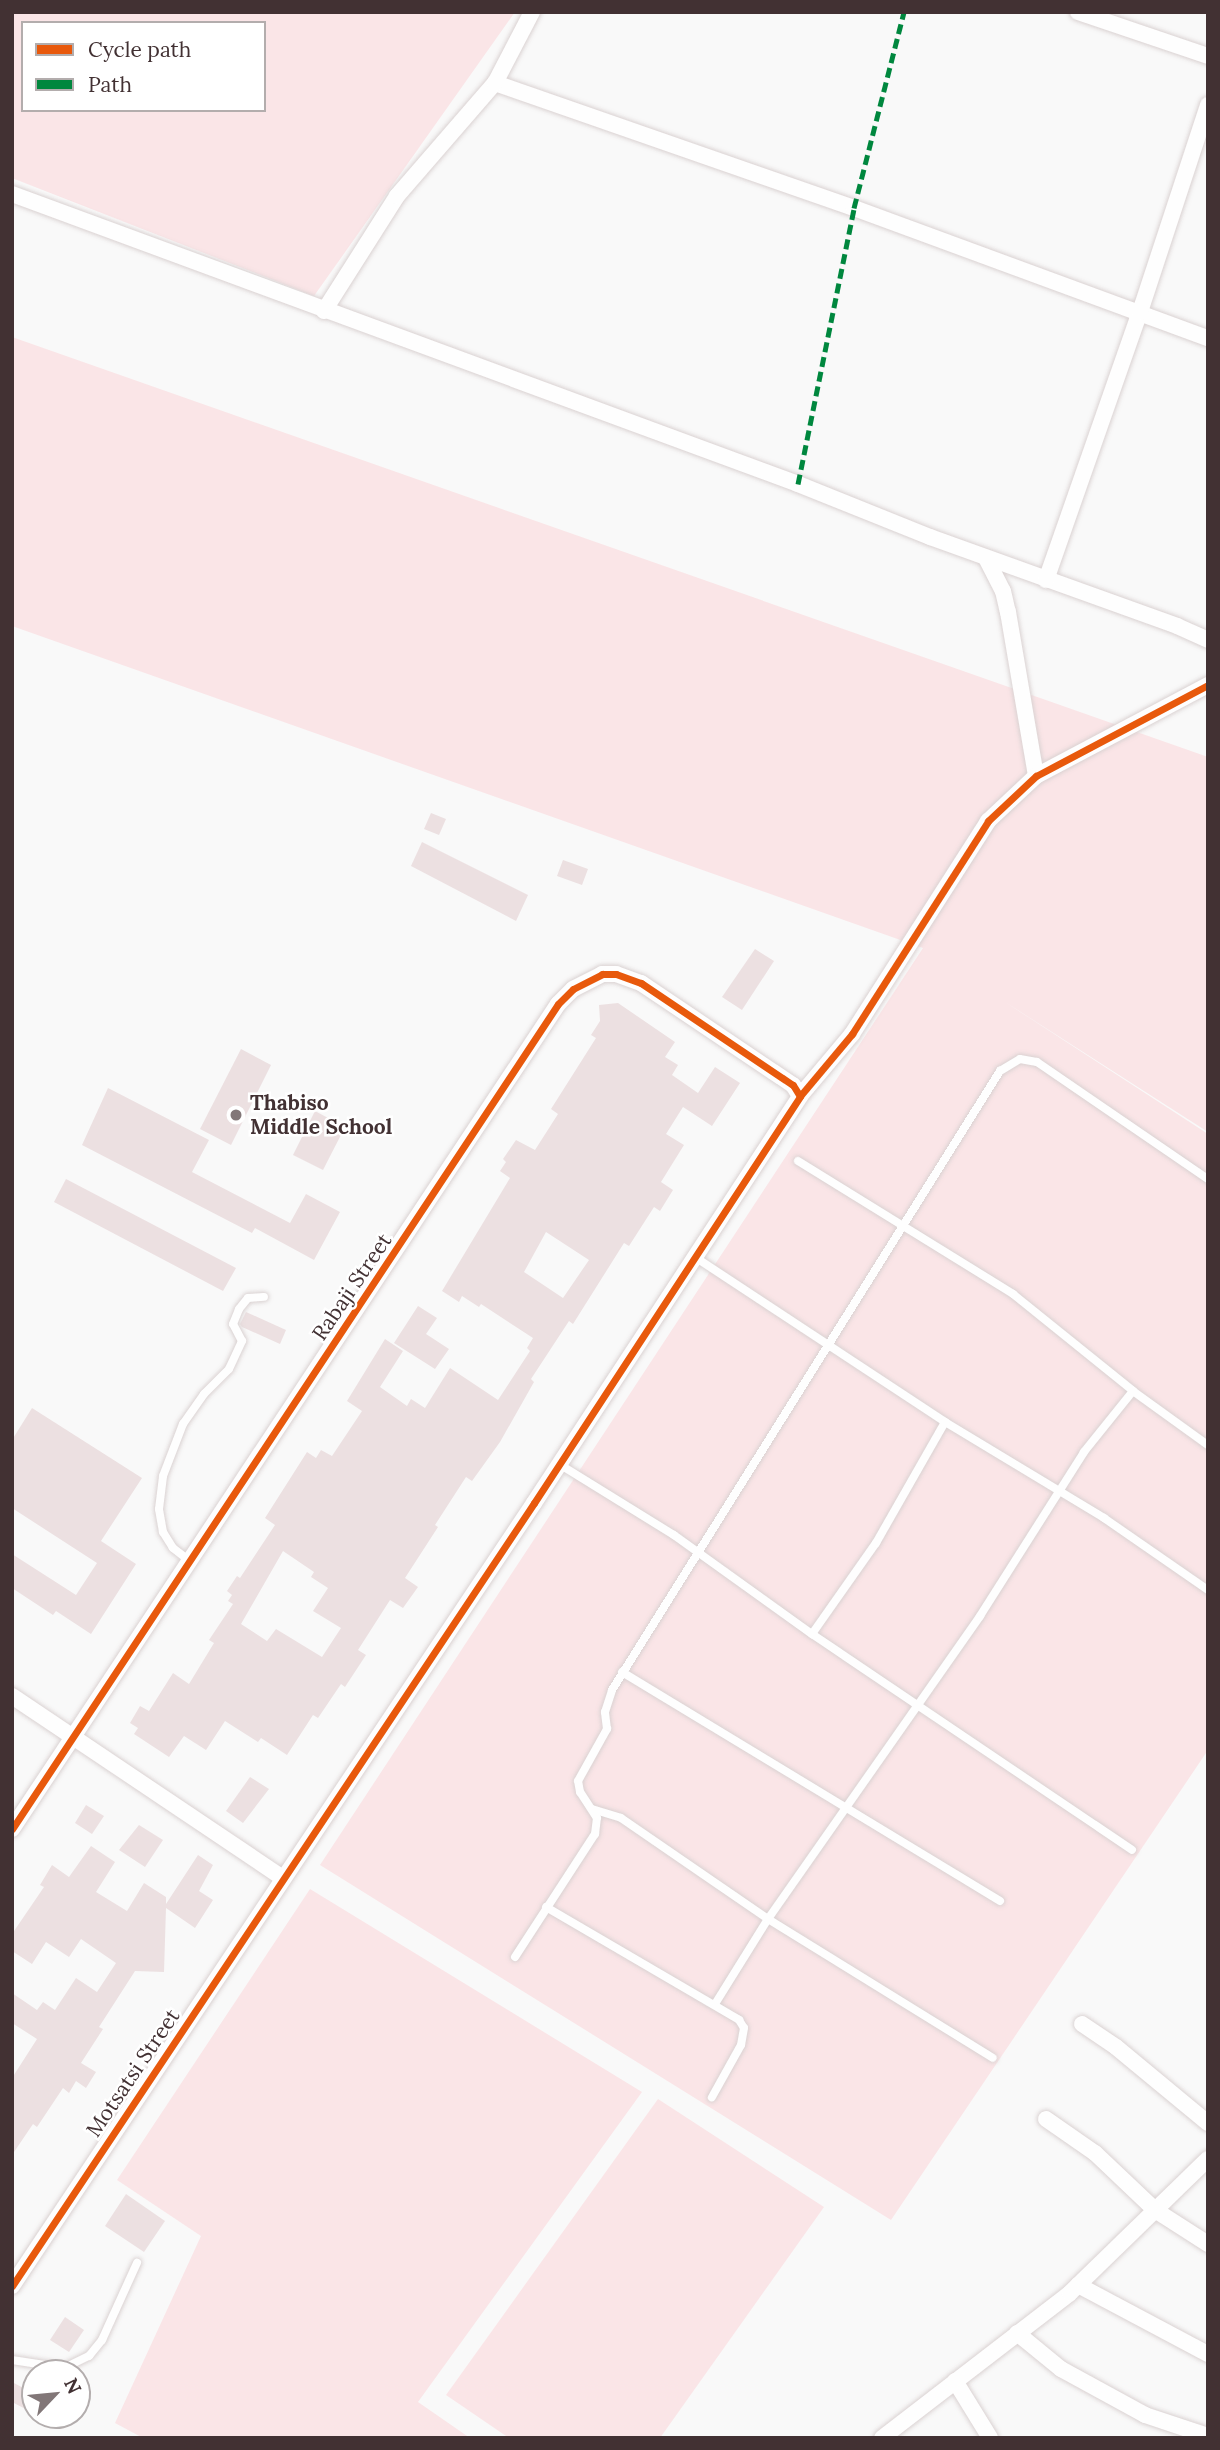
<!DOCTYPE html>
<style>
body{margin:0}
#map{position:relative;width:1220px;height:2450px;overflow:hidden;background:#f9f9f9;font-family:Lora,serif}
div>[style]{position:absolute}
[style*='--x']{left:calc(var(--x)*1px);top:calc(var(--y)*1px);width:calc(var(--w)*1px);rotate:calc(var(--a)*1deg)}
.green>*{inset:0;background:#fae5e7}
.building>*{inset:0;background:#ece0e1}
.roads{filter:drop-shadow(0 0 2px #dad2d2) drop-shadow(0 0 2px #dad2d2)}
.lane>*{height:8px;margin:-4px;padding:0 4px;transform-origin:4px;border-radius:4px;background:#fefefe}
.street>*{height:16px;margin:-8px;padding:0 8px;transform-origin:8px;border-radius:8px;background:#fefefe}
.quiet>*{height:5px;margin-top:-2.5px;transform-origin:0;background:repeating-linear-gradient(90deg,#00873e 0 10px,transparent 0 15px)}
.cycleway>*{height:7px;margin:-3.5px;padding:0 3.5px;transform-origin:3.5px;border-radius:3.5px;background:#e8590c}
.dots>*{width:19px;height:19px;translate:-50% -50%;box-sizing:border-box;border:4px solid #fff;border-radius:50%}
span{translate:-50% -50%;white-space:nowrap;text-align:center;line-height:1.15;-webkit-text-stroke:5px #fff;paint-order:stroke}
.poi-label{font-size:21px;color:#423133;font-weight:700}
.left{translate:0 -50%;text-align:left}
.street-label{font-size:21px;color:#423133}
.frame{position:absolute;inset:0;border:14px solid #423133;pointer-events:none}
.legend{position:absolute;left:21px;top:21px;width:245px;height:91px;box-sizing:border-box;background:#fff;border:2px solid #b3adad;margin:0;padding:9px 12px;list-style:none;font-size:21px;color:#423133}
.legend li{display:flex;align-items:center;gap:14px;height:35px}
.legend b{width:35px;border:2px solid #b3adad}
.north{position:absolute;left:21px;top:2359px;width:70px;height:70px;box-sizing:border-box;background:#fff;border:2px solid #b3adad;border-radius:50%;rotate:64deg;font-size:19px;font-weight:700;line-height:28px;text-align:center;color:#423133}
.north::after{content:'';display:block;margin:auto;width:24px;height:32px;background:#827778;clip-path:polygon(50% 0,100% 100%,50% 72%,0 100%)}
</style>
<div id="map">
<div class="green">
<div style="clip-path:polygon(evenodd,12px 12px,515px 12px,314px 296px,12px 178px,12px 12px,23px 23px,264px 23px,264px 110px,23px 110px,23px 23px)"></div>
<div style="clip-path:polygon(12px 337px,1208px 757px,1208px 1132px,1005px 1002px,1208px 1134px,1208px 1750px,891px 2220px,320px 1865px,923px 948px,12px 626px)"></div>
<div style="clip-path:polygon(310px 1889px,642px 2092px,418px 2402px,470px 2438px,143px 2438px,115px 2423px,201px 2236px,117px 2180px)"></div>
<div style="clip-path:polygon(658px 2099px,824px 2207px,660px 2438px,509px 2438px,446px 2395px)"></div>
</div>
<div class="building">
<div style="clip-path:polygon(431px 813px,446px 819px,439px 835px,424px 829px)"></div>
<div style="clip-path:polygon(422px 842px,528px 895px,516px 921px,411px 866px)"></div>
<div style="clip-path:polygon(563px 860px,588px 869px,582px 885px,557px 876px)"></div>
<div style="clip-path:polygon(755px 949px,774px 961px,742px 1010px,722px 997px)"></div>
<div style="clip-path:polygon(evenodd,618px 1003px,675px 1042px,665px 1057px,678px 1065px,672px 1075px,698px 1093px,715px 1067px,740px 1083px,712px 1126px,683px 1107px,666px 1134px,684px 1145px,661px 1182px,673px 1190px,660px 1211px,654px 1207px,629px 1246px,624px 1243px,573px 1324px,569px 1321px,531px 1379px,534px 1382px,500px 1442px,472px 1481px,466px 1477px,435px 1525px,438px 1527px,405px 1578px,418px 1587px,403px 1608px,390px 1600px,358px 1650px,366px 1655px,345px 1687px,341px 1684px,318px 1718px,313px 1715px,287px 1755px,261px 1738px,258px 1742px,225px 1721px,206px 1750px,184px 1736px,169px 1757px,134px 1734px,138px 1728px,130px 1723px,140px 1706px,149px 1711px,173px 1673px,189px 1684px,214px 1643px,209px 1640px,233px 1604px,228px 1601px,232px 1595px,227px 1591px,237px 1576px,240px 1578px,275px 1525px,265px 1518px,307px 1452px,316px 1458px,321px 1450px,332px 1456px,362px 1411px,347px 1401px,385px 1339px,403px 1351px,380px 1387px,407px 1406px,411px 1399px,425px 1408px,450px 1368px,498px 1400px,530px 1351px,527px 1348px,533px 1338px,481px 1304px,479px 1307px,462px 1296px,459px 1302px,442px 1291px,510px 1178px,500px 1171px,506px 1162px,503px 1159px,516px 1140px,535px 1150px,558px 1114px,551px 1109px,596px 1038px,591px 1035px,600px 1021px,599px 1005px,618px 1003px,546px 1232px,589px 1260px,563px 1298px,524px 1272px,546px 1232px,618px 1003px,283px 1551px,314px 1572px,311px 1577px,328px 1588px,313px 1611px,341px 1628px,322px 1657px,276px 1629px,267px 1641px,241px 1624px,283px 1551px)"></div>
<div style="clip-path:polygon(241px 1049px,271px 1065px,231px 1145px,200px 1129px)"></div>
<div style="clip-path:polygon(108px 1088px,209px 1140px,192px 1172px,290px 1223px,306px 1194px,340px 1212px,314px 1260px,255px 1228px,252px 1233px,82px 1145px)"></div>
<div style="clip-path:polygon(315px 1111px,345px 1127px,323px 1170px,293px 1155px)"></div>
<div style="clip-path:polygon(66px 1179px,236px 1268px,223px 1291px,54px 1202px)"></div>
<div style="clip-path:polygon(418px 1306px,437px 1318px,426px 1334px,449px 1349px,435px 1369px,394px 1343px)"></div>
<div style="clip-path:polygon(246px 1312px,286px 1330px,280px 1344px,242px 1327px,240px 1324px)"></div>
<div style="clip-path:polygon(32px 1408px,142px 1478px,101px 1541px,136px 1564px,91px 1634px,56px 1611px,53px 1615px,12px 1588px,12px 1554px,76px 1595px,97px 1563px,12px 1508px,12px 1440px)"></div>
<div style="clip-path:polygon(250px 1777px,269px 1789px,243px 1823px,226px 1811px)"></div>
<div style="clip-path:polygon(86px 1805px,104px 1816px,92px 1834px,75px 1823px)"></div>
<div style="clip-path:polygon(139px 1825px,163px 1840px,145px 1867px,119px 1850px)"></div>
<div style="clip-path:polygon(91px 1846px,115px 1862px,96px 1892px,127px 1911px,144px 1883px,166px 1897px,166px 1904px,198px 1855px,213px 1865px,199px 1891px,213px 1900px,195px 1928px,166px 1908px,164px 1972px,135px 1971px,99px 2027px,103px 2029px,81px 2063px,96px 2072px,86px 2088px,76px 2081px,69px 2093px,63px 2088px,37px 2127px,33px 2124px,12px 2155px,12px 2078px,37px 2039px,12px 2023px,12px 1993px,37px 2010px,43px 2002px,55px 2010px,76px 1978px,97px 1992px,116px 1963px,81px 1939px,69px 1957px,46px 1942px,32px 1964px,12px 1951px,12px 1934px,44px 1887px,40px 1885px,52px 1865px,69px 1877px)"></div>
<div style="clip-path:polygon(126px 2194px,165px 2221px,144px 2252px,105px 2226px)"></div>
<div style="clip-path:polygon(65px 2317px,84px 2330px,69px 2352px,50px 2340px)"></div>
<div style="clip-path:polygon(12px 2382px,35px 2394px,35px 2414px,12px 2402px)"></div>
</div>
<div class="roads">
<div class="lane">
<div style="--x:798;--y:1161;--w:253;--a:31.7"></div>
<div style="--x:1013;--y:1294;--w:154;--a:38.9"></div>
<div style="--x:1133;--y:1391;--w:92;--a:35.8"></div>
<div style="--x:695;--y:1257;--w:300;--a:33.4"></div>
<div style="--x:945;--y:1422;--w:186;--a:31.1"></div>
<div style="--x:1104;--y:1518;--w:126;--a:34.7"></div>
<div style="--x:559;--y:1464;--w:135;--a:31.7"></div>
<div style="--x:674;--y:1535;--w:170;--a:35.7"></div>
<div style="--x:812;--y:1634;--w:386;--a:34"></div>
<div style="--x:191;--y:1562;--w:23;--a:-142"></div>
<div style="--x:173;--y:1548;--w:19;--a:-122"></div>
<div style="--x:163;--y:1532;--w:23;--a:-100"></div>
<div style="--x:159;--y:1509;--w:33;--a:-83"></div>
<div style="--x:163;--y:1476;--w:56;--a:-69"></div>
<div style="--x:183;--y:1424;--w:37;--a:-55"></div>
<div style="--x:204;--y:1394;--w:35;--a:-45"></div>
<div style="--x:229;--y:1369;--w:31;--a:-65"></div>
<div style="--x:242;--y:1341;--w:19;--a:-118"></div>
<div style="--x:233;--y:1324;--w:16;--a:-68"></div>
<div style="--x:239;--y:1309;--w:14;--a:-51"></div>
<div style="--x:248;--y:1298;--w:16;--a:-4"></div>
<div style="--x:812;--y:1634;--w:111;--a:-54.9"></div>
<div style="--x:876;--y:1543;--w:139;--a:-60.3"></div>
<div style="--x:622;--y:1672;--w:442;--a:31.2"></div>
<div style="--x:592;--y:1809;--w:30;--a:17"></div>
<div style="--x:621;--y:1818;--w:178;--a:34.5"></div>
<div style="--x:768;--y:1919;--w:264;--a:31.7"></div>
<div style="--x:546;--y:1907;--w:224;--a:30.3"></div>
<div style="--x:739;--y:2020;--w:9;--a:58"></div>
<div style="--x:744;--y:2028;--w:17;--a:100"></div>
<div style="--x:741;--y:2045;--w:60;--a:119.1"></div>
<div style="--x:515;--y:1957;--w:147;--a:-57"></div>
<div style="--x:595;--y:1834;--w:16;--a:-83"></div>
<div style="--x:597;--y:1818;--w:31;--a:-123"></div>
<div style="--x:580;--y:1792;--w:11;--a:-100"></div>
<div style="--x:578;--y:1781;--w:60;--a:-60.9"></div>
<div style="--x:607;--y:1729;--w:17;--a:-97"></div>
<div style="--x:605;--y:1712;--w:23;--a:-72"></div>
<div style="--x:612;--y:1690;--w:731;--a:-57.92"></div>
<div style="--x:1000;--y:1071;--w:23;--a:-31"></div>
<div style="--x:1020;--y:1059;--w:17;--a:10"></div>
<div style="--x:1037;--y:1062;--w:207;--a:34.4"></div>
<div style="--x:715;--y:2004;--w:100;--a:-58.1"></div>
<div style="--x:768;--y:1919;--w:370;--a:-55"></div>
<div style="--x:980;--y:1616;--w:194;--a:-57.6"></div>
<div style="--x:1084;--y:1452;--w:78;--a:-51.2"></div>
<div style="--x:12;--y:2360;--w:53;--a:8.7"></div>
<div style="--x:64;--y:2368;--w:28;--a:-26"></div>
<div style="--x:89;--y:2356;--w:21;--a:-51"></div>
<div style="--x:102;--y:2340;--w:85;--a:-65.6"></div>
</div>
<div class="street">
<div style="--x:1078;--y:12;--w:137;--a:18.7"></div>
<div style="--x:495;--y:83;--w:380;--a:19.2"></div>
<div style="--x:854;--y:208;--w:377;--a:20.2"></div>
<div style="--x:12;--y:194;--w:838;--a:20.25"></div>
<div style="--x:798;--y:484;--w:142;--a:21.9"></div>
<div style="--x:930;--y:537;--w:263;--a:19.8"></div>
<div style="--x:1177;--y:626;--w:34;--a:24"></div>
<div style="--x:324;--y:311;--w:136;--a:-57.6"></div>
<div style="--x:397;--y:196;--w:150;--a:-49.1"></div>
<div style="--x:495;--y:83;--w:80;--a:-62.5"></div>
<div style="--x:986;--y:558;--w:37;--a:63"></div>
<div style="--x:1003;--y:591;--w:22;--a:77"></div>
<div style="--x:1008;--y:612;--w:166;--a:80.3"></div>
<div style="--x:1046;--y:580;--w:284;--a:-70.7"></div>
<div style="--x:1140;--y:312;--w:218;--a:-71.8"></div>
<div style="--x:12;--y:1696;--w:326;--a:33.9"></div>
<div style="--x:12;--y:1829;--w:989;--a:-56.5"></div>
<div style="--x:558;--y:1004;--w:21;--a:-45"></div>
<div style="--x:573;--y:989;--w:33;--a:-27"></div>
<div style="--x:602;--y:974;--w:14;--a:0"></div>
<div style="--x:616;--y:974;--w:27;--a:20"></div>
<div style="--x:641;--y:983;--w:183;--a:33.9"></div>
<div style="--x:793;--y:1085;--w:13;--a:58"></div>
<div style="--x:1082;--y:2024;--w:41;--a:34.1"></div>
<div style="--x:1116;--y:2047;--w:119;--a:39.6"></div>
<div style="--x:1046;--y:2119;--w:60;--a:34.8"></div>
<div style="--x:1095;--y:2153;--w:83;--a:43.5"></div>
<div style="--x:1155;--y:2210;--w:63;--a:32.7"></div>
<div style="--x:1078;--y:2285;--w:147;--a:28"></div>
<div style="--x:12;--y:2286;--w:941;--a:-56.31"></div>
<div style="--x:534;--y:1503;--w:486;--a:-56.8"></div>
<div style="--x:800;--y:1096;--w:81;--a:-50"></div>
<div style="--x:852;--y:1034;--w:253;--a:-57.4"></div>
<div style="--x:988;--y:821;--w:66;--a:-43.2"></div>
<div style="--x:1036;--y:776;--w:195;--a:-27.9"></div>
<div style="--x:1017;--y:2333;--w:57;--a:39.3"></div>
<div style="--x:1061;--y:2369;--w:96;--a:28.7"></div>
<div style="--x:1145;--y:2415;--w:66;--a:18.4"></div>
<div style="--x:955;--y:2381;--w:67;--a:58.4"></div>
<div style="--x:882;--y:2438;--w:237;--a:-37.6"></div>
<div style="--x:1070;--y:2293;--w:192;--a:-44.2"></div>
</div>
</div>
<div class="quiet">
<div style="--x:798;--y:484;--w:282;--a:-78.5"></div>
<div style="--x:854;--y:208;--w:202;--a:-75.7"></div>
</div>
<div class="cycleway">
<div style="--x:12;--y:1829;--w:989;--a:-56.5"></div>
<div style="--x:558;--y:1004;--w:21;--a:-45"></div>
<div style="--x:573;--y:989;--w:33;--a:-27"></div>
<div style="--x:602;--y:974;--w:14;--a:0"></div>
<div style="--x:616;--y:974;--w:27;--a:20"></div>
<div style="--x:641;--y:983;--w:183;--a:33.9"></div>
<div style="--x:793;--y:1085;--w:13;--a:58"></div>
<div style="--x:12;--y:2286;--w:941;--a:-56.31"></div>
<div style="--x:534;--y:1503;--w:486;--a:-56.8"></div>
<div style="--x:800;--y:1096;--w:81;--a:-50"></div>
<div style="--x:852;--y:1034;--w:253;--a:-57.4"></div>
<div style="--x:988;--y:821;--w:66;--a:-43.2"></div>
<div style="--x:1036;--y:776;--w:195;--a:-27.9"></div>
</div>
<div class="dots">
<div style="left:236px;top:1115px;background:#827778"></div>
</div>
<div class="poi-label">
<span class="left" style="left:250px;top:1115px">Thabiso<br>Middle School</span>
</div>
<div class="street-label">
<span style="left:352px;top:1287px;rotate:-56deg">Rabaji Street</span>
<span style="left:133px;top:2073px;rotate:-56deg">Motsatsi Street</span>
</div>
<div class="frame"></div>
<ul class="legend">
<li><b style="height:9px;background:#e8590c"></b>Cycle path</li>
<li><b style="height:9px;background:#00873e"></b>Path</li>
</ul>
<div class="north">N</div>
</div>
